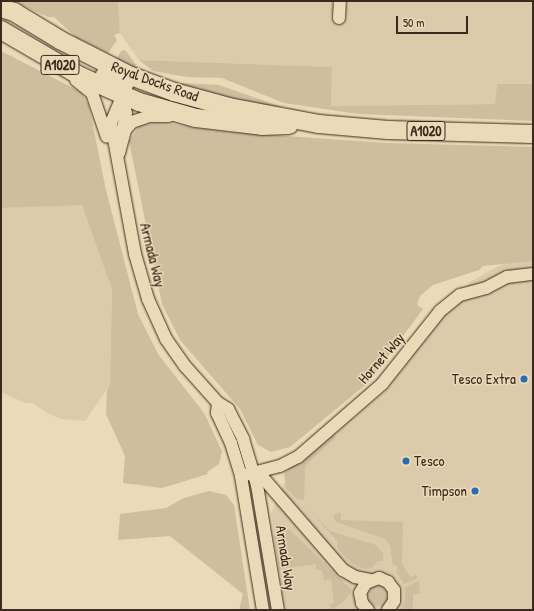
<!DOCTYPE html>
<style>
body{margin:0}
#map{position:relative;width:534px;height:611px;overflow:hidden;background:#ecd9b7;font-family:"Patrick Hand",sans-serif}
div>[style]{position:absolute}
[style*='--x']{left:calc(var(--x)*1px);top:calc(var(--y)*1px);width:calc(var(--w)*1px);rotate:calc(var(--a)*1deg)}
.built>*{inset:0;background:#ddcaaa}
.green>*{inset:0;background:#d0bd9e}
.round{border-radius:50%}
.roads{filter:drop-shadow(0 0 1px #3b2a1e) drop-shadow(0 0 1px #3b2a1e)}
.minor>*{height:12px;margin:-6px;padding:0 6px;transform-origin:6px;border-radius:6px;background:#ecd9b7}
.highway>*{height:18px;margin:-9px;padding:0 9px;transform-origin:9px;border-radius:9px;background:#ecd9b7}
.dots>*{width:11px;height:11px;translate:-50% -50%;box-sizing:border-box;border:2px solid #ecd9b7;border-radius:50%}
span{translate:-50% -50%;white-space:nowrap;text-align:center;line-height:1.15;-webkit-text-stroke:3px #ecd9b7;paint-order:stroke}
.shield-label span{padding:1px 3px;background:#ecd9b7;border:1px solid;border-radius:3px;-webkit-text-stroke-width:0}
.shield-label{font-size:14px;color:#3b2a1e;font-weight:700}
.street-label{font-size:15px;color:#3b2a1e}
.poi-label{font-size:15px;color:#3b2a1e}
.right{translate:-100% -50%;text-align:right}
.left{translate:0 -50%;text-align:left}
.frame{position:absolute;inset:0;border:2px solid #3b2a1e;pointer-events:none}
.scale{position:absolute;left:396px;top:16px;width:72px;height:18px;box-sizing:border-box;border:2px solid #3b2a1e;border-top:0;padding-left:5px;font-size:12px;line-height:14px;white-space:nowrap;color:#3b2a1e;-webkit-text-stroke:3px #ecd9b7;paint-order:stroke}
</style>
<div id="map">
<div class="built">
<div style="clip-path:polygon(118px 1px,332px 1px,332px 18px,346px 19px,347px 1px,533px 1px,533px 84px,497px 84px,495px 104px,331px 106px,332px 67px,139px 60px,120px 33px)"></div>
<div style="clip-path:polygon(82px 204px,112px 290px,110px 385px,85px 421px,61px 419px,47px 413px,33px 403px,25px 403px,1px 392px,1px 208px)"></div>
<div style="clip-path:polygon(533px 261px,533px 610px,285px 610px,271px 514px,288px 474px,385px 391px,470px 282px,504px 263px)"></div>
</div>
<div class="green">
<div style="clip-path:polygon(13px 1px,118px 1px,120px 33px,114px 35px,117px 40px,108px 53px,77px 38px,54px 17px,48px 17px)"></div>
<div style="clip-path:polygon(125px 50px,142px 73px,163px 82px,219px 85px,282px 107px,282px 110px,212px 97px,160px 81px,115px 62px,121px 51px)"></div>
<div style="clip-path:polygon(1px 51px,81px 92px,89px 106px,106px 190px,138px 314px,158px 354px,204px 413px,222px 451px,219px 464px,207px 472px,208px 474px,162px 488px,123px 483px,125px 456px,106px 414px,107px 390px,110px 385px,112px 290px,82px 205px,1px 208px)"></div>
<div style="clip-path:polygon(139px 60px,332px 67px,331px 106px,495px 104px,497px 84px,533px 84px,533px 121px,358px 114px,284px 103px,222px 78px,187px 77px,153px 71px)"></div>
<div style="clip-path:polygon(158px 122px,230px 132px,387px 143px,533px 147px,533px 261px,483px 266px,479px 270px,433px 285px,420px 296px,417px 305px,423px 309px,369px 382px,290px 447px,271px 452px,258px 445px,240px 409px,180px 340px,162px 304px,129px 141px,139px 126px)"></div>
<div style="clip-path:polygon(332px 433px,336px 437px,305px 466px,304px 500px,297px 499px,286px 488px,284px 473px)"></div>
<div style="clip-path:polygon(209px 491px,226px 495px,234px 505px,250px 610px,239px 610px,243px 594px,170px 536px,118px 540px,120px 514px,166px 508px,184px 498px)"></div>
<div style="clip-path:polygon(308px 508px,330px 531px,376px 545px,383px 554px,383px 561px,378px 561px,372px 568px,365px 569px,351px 563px,338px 549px,337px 541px)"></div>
<div style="clip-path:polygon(338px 512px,341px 513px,341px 520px,403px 522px,402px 563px,410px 577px,416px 575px,418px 578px,404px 584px,397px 573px,397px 566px,393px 565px,390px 546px,385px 539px,336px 522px,333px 516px)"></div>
<div style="clip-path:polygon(256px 513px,272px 610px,268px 610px,252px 514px)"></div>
<div style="clip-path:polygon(289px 529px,351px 589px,351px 593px,343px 602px,332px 610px,330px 604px,334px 603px,331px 579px,324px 580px,322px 570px,316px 570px,316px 564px,279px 569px,274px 535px)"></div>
<div style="clip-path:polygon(419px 581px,420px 594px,413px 594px,413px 610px,401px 610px,405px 601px,405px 587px)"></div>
<div class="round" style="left:368px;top:586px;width:20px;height:20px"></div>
</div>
<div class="roads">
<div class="minor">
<div style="--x:339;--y:18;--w:17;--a:-87"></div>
<div style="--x:102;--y:74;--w:21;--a:25"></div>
<div style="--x:121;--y:83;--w:30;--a:81"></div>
<div style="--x:126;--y:113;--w:21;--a:101"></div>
<div style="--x:131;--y:76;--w:51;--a:113.1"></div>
<div style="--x:111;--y:123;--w:133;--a:79.6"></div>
<div style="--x:135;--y:254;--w:47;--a:73.9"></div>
<div style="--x:148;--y:299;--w:44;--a:65.8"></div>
<div style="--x:166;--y:339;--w:33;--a:55"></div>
<div style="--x:185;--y:366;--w:50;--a:48.3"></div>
<div style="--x:218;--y:403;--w:12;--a:31"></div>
<div style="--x:228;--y:409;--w:34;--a:63"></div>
<div style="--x:243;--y:439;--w:48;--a:73.1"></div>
<div style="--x:257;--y:485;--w:127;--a:80.5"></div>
<div style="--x:76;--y:80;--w:21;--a:39"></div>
<div style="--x:92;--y:93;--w:46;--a:71.2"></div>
<div style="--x:119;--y:153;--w:24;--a:-75"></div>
<div style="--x:125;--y:130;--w:11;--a:-49"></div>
<div style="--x:132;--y:122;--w:18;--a:-19"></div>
<div style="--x:149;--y:116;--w:20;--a:0"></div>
<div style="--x:218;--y:403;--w:10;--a:96"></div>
<div style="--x:217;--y:413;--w:33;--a:65"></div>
<div style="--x:231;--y:443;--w:34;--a:73"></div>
<div style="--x:241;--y:476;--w:136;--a:80.7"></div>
<div style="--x:258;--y:472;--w:130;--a:49.1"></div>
<div style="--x:343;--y:570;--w:14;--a:30"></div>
<div style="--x:355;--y:577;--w:15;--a:11"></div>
<div style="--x:241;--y:476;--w:40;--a:-14.4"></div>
<div style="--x:280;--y:466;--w:20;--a:-27"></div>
<div style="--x:298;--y:457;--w:111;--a:-41"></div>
<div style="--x:382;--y:384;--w:93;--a:-51.5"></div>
<div style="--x:440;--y:311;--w:26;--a:-39"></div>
<div style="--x:460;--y:295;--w:27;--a:-15"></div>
<div style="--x:486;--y:288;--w:24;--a:-28"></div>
<div style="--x:507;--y:277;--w:26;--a:-7"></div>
<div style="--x:368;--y:610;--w:9;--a:-131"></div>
<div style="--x:362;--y:603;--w:10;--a:-101"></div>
<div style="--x:360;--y:593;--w:12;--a:-59"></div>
<div style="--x:366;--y:583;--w:14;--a:-21"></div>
<div style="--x:379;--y:578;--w:10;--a:24"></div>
<div style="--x:388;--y:582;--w:10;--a:53"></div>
<div style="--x:394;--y:590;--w:11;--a:90"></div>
<div style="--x:394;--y:601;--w:11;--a:124"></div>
</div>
<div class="highway">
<div style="--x:1;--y:8;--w:14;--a:17"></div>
<div style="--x:14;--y:12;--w:54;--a:31.3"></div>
<div style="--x:60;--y:40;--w:80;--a:26.9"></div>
<div style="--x:131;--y:76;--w:46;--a:20.4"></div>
<div style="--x:174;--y:92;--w:57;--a:15.3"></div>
<div style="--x:229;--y:107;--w:92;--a:10.7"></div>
<div style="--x:319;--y:124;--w:69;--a:5"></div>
<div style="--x:388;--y:130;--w:145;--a:1.6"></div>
<div style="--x:1;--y:30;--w:91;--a:30.2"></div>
<div style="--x:80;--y:76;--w:64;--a:23.8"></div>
<div style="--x:139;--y:102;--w:59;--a:15.7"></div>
<div style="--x:196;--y:118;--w:66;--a:6.9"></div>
<div style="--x:262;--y:126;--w:27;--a:-2"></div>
</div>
</div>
<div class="dots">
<div style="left:524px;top:379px;background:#1f6fb2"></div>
<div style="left:406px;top:461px;background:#1f6fb2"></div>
<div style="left:475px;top:491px;background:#1f6fb2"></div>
</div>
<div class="shield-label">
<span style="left:60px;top:65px">A1020</span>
<span style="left:426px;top:131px">A1020</span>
</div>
<div class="street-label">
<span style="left:155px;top:81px;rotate:20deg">Royal Docks Road</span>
<span style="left:153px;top:255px;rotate:76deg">Armada Way</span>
<span style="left:381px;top:358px;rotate:-49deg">Hornet Way</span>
<span style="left:286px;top:558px;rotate:81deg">Armada Way</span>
</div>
<div class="poi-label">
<span class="right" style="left:516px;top:379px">Tesco Extra</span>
<span class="left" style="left:414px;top:461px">Tesco</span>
<span class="right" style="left:467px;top:491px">Timpson</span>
</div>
<div class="frame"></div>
<div class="scale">50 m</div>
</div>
